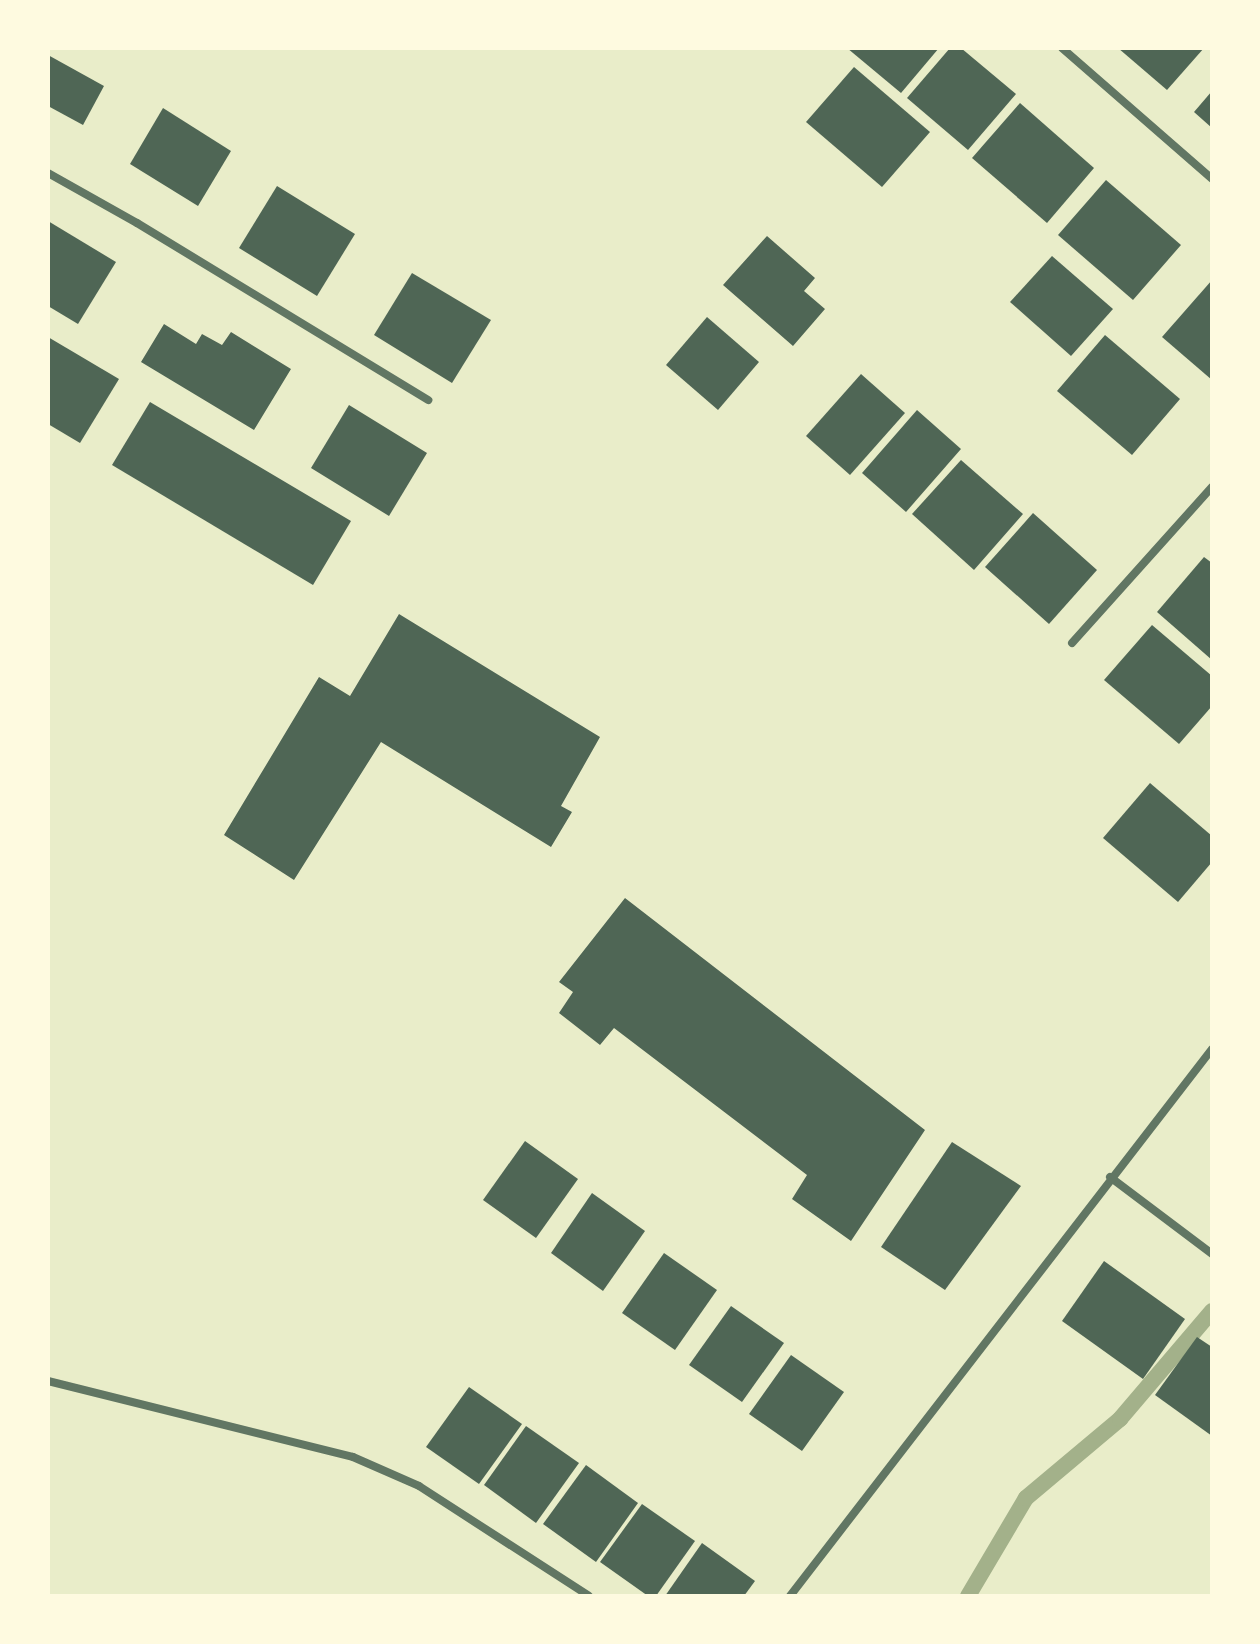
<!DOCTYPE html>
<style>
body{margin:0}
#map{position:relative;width:1260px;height:1644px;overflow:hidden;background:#e9edc9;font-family:Barlow,sans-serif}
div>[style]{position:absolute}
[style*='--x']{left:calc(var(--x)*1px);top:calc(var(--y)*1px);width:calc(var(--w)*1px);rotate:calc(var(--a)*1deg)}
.stream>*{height:16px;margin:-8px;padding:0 8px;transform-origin:8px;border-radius:8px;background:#a3b18a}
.building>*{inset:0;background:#4f6655}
.minor>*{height:8px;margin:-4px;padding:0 4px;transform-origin:4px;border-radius:4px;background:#617663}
span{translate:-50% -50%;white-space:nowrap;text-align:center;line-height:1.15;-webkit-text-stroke:6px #fefae0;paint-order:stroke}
.frame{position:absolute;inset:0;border:50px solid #fefae0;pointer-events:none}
</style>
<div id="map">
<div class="stream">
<div style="--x:968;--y:1596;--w:114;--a:-59.4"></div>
<div style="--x:1026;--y:1498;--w:123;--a:-40"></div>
<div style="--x:1120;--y:1419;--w:142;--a:-49.6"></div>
</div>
<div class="building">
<div style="clip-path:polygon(847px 48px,939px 48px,901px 93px)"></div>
<div style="clip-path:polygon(950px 48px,961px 48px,1016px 94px,968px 150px,907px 98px)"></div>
<div style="clip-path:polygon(1118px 48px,1204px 48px,1167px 90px)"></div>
<div style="clip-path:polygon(48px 55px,104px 86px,83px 125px,48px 106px)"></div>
<div style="clip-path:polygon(854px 67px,930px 132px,882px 187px,806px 122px)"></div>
<div style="clip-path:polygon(1212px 91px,1212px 128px,1194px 112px)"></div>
<div style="clip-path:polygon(1020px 103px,1094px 168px,1047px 223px,972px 158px)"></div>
<div style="clip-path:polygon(163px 108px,231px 151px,198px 206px,130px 164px)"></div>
<div style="clip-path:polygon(1106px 180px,1181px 245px,1133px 300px,1058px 235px)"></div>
<div style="clip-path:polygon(277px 186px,355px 234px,317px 296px,239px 248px)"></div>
<div style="clip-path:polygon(48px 221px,116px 262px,78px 324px,48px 306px)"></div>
<div style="clip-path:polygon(767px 236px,815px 278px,804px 291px,825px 309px,793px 346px,723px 285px)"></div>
<div style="clip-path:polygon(1052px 256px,1113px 309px,1071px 356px,1010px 302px)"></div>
<div style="clip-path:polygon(412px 273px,491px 320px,452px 383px,374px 335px)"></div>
<div style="clip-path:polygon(1212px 280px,1212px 380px,1162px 337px)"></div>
<div style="clip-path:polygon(707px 317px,759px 362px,718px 410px,666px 365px)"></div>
<div style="clip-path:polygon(164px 324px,196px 344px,202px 334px,222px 345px,231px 332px,291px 369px,254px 430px,141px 362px)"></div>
<div style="clip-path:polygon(1105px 335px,1180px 399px,1132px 455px,1057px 391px)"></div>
<div style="clip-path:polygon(48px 337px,119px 379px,80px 443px,48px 424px)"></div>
<div style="clip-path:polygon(861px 374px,905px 413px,850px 475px,806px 436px)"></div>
<div style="clip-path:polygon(150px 402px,351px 521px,313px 585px,112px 465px)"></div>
<div style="clip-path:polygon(349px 405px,427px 453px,389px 516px,311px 468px)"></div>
<div style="clip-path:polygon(917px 410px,961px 449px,906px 512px,862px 473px)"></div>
<div style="clip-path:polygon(961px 460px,1023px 514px,974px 570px,912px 514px)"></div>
<div style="clip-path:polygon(1033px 513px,1097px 570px,1049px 624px,985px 567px)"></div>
<div style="clip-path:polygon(1204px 557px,1212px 563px,1212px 660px,1157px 612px)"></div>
<div style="clip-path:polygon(399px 614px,600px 737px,561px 806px,572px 812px,551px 847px,381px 742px,294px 880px,224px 835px,319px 677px,350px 696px)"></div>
<div style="clip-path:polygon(1152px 625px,1212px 676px,1212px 706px,1179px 744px,1104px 680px)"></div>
<div style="clip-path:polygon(1150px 783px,1212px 836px,1212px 862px,1178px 902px,1103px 838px)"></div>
<div style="clip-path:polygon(625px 898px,925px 1130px,851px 1241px,792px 1199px,807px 1175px,614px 1028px,600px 1045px,559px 1013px,573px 992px,559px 982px)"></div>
<div style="clip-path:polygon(525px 1141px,578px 1179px,536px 1238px,483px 1200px)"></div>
<div style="clip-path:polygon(952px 1142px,1021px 1186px,945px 1290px,881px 1247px)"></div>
<div style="clip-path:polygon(592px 1193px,645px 1231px,603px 1291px,551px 1253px)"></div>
<div style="clip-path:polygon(664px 1253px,717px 1290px,675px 1350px,622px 1313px)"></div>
<div style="clip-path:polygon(1104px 1261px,1185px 1319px,1143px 1379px,1062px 1321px)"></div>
<div style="clip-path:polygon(731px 1306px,784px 1343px,742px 1402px,689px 1365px)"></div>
<div style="clip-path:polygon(1197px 1337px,1212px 1347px,1212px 1436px,1155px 1395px)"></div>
<div style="clip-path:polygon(791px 1355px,844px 1392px,802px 1451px,749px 1414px)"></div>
<div style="clip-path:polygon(469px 1387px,522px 1424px,479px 1484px,426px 1447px)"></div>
<div style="clip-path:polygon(526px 1426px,579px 1463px,536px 1523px,484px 1485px)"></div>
<div style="clip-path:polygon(586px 1465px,638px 1503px,596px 1562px,543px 1524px)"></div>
<div style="clip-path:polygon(642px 1504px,695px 1541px,656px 1596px,648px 1596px,600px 1562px)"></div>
<div style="clip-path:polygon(702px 1543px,755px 1581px,744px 1596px,665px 1596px)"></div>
</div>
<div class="minor">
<div style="--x:1062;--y:48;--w:199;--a:41.1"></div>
<div style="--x:48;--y:173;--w:102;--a:29.3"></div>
<div style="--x:137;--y:223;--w:341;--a:31.3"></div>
<div style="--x:1072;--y:643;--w:210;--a:-48.1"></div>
<div style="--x:1110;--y:1177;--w:128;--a:37"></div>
<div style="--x:48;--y:1381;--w:314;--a:14"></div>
<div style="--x:353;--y:1457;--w:72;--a:23.7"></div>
<div style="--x:419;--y:1486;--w:202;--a:32.9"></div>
<div style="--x:790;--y:1596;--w:691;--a:-52.35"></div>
</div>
<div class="frame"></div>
</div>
